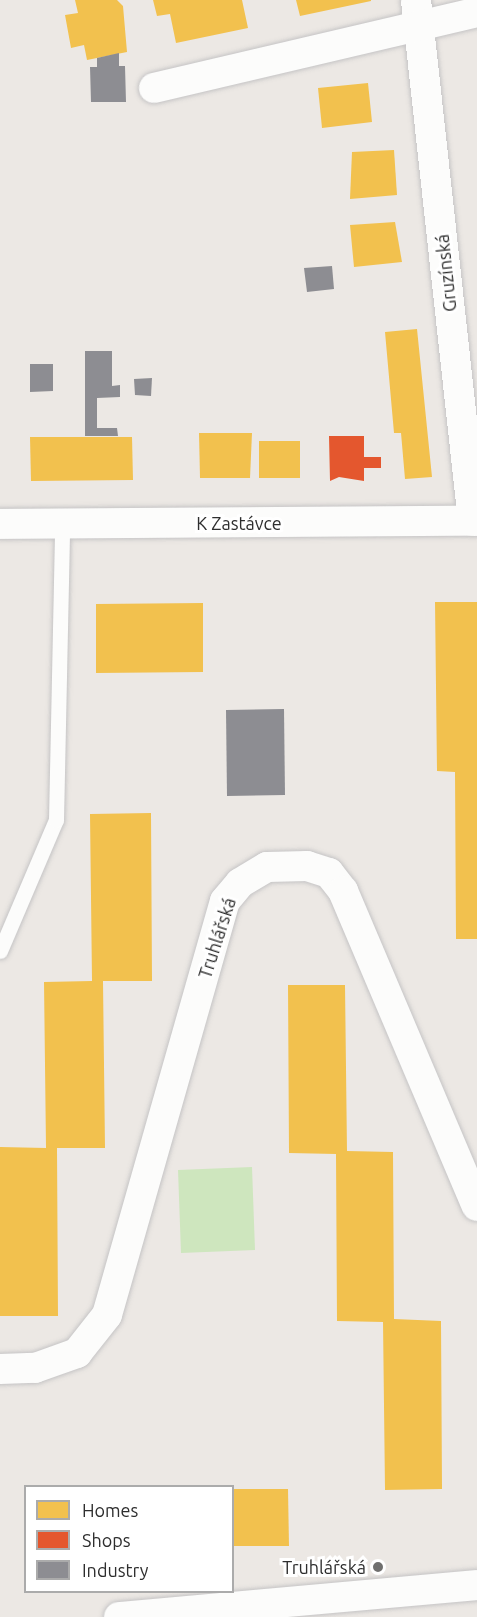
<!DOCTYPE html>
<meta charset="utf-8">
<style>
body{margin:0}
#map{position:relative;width:477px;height:1617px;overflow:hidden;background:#ece8e4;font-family:Ubuntu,sans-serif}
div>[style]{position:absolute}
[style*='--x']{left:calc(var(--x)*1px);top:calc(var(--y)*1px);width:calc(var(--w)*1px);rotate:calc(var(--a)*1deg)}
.green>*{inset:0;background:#cee6be}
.homes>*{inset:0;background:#f2c14e}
.shops>*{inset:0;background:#e4572e}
.industry>*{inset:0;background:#8d8d92}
.roads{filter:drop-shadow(0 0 2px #c5c4c5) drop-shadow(0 0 2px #c5c4c5)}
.service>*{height:15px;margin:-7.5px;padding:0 7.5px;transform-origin:7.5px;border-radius:7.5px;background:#fcfcfb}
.minor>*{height:30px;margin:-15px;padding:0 15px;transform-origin:15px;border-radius:15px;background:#fcfcfb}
.dots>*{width:16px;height:16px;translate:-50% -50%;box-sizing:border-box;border:3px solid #fff;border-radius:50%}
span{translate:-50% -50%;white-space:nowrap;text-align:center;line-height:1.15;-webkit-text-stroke:6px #fff;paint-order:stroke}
.street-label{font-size:18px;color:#2e2e2e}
.poi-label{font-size:18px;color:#2e2e2e}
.right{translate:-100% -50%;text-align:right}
.legend{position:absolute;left:24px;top:1485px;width:210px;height:108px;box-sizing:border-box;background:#fff;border:2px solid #ababab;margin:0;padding:8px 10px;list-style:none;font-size:18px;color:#2e2e2e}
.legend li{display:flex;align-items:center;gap:12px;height:30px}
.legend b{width:30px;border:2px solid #ababab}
</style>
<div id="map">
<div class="green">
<div style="clip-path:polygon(252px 1167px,255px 1250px,181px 1253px,178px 1170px)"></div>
</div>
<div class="homes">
<div style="clip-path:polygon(75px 0,117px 0,123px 6px,127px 52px,87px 60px,84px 45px,71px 48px,65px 15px,78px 13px)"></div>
<div style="clip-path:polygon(153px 0,242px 0,248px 28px,176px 43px,170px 14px,157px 16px)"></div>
<div style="clip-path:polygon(296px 0,371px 0,371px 1px,300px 16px)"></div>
<div style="clip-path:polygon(368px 83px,372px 122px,322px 128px,318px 88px)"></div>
<div style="clip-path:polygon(394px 150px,397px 195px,350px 199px,352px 152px)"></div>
<div style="clip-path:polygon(395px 222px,402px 262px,354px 267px,350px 225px)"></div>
<div style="clip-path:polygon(417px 329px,432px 477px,405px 479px,401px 433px,394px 433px,385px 332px)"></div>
<div style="clip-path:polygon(199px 433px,252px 433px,250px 478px,200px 478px)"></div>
<div style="clip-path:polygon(30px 437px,132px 437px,133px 480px,31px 481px)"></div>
<div style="clip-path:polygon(259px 441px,300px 441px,300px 478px,259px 478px)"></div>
<div style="clip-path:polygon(435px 602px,477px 602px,477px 939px,456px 939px,455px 772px,437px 771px)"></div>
<div style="clip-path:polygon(203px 603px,203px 672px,96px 673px,96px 604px)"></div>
<div style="clip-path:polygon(151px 813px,152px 981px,103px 981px,105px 1148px,57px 1148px,58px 1316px,0 1316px,0 1147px,46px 1148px,44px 982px,92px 981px,90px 814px)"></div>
<div style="clip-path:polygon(288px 985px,345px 985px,347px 1151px,393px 1152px,394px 1319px,441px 1321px,442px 1489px,385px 1490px,383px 1322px,337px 1321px,336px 1154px,289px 1153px)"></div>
<div style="clip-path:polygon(232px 1489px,288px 1489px,289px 1546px,232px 1546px)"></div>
</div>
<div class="shops">
<div style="clip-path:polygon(329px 436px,364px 436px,364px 457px,381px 457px,381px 468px,364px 468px,364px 481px,339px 477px,330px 481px)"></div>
</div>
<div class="industry">
<div style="clip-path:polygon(119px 53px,119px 66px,125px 66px,126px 102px,91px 102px,90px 67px,97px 67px,97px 58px)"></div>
<div style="clip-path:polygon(332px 266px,334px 289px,307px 292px,304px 268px)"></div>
<div style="clip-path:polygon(85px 351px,112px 351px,112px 386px,120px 385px,120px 397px,97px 398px,97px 428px,117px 428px,118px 436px,85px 436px)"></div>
<div style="clip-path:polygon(30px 364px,53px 364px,53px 391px,30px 392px)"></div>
<div style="clip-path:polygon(152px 378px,151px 396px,135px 395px,134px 379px)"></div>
<div style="clip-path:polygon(284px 709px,285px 795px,227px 796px,226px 710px)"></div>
</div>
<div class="roads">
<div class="service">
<div style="--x:0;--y:951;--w:142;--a:-66.9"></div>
<div style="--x:56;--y:820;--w:296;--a:-88.8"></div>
</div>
<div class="minor">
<div style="--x:416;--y:0;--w:524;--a:83.76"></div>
<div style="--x:154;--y:88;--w:332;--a:-13.2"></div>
<div style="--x:0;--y:524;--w:477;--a:-0.4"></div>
<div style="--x:0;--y:1369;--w:35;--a:-2"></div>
<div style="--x:35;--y:1368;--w:45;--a:-19.7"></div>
<div style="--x:77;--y:1353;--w:48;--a:-51.7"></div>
<div style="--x:107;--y:1315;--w:430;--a:-74.1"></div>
<div style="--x:225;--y:901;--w:23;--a:-50"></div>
<div style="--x:240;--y:883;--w:31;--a:-31"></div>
<div style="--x:267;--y:867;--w:40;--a:-1.4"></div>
<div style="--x:307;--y:866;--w:23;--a:18"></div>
<div style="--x:329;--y:873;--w:23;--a:52"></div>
<div style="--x:343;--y:891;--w:342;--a:67"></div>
<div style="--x:119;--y:1617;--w:359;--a:-5.1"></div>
</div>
</div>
<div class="dots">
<div style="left:378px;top:1567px;background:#706f6e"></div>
</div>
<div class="street-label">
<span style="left:446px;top:273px;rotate:-96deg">Gruzínská</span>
<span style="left:239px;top:523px">K Zastávce</span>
<span style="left:217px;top:938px;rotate:-72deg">Truhlářská</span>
</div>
<div class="poi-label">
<span class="right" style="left:366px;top:1567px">Truhlářská</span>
</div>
<ul class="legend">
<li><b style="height:16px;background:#f2c14e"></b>Homes</li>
<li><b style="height:16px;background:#e4572e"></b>Shops</li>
<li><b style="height:16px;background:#8d8d92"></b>Industry</li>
</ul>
</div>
